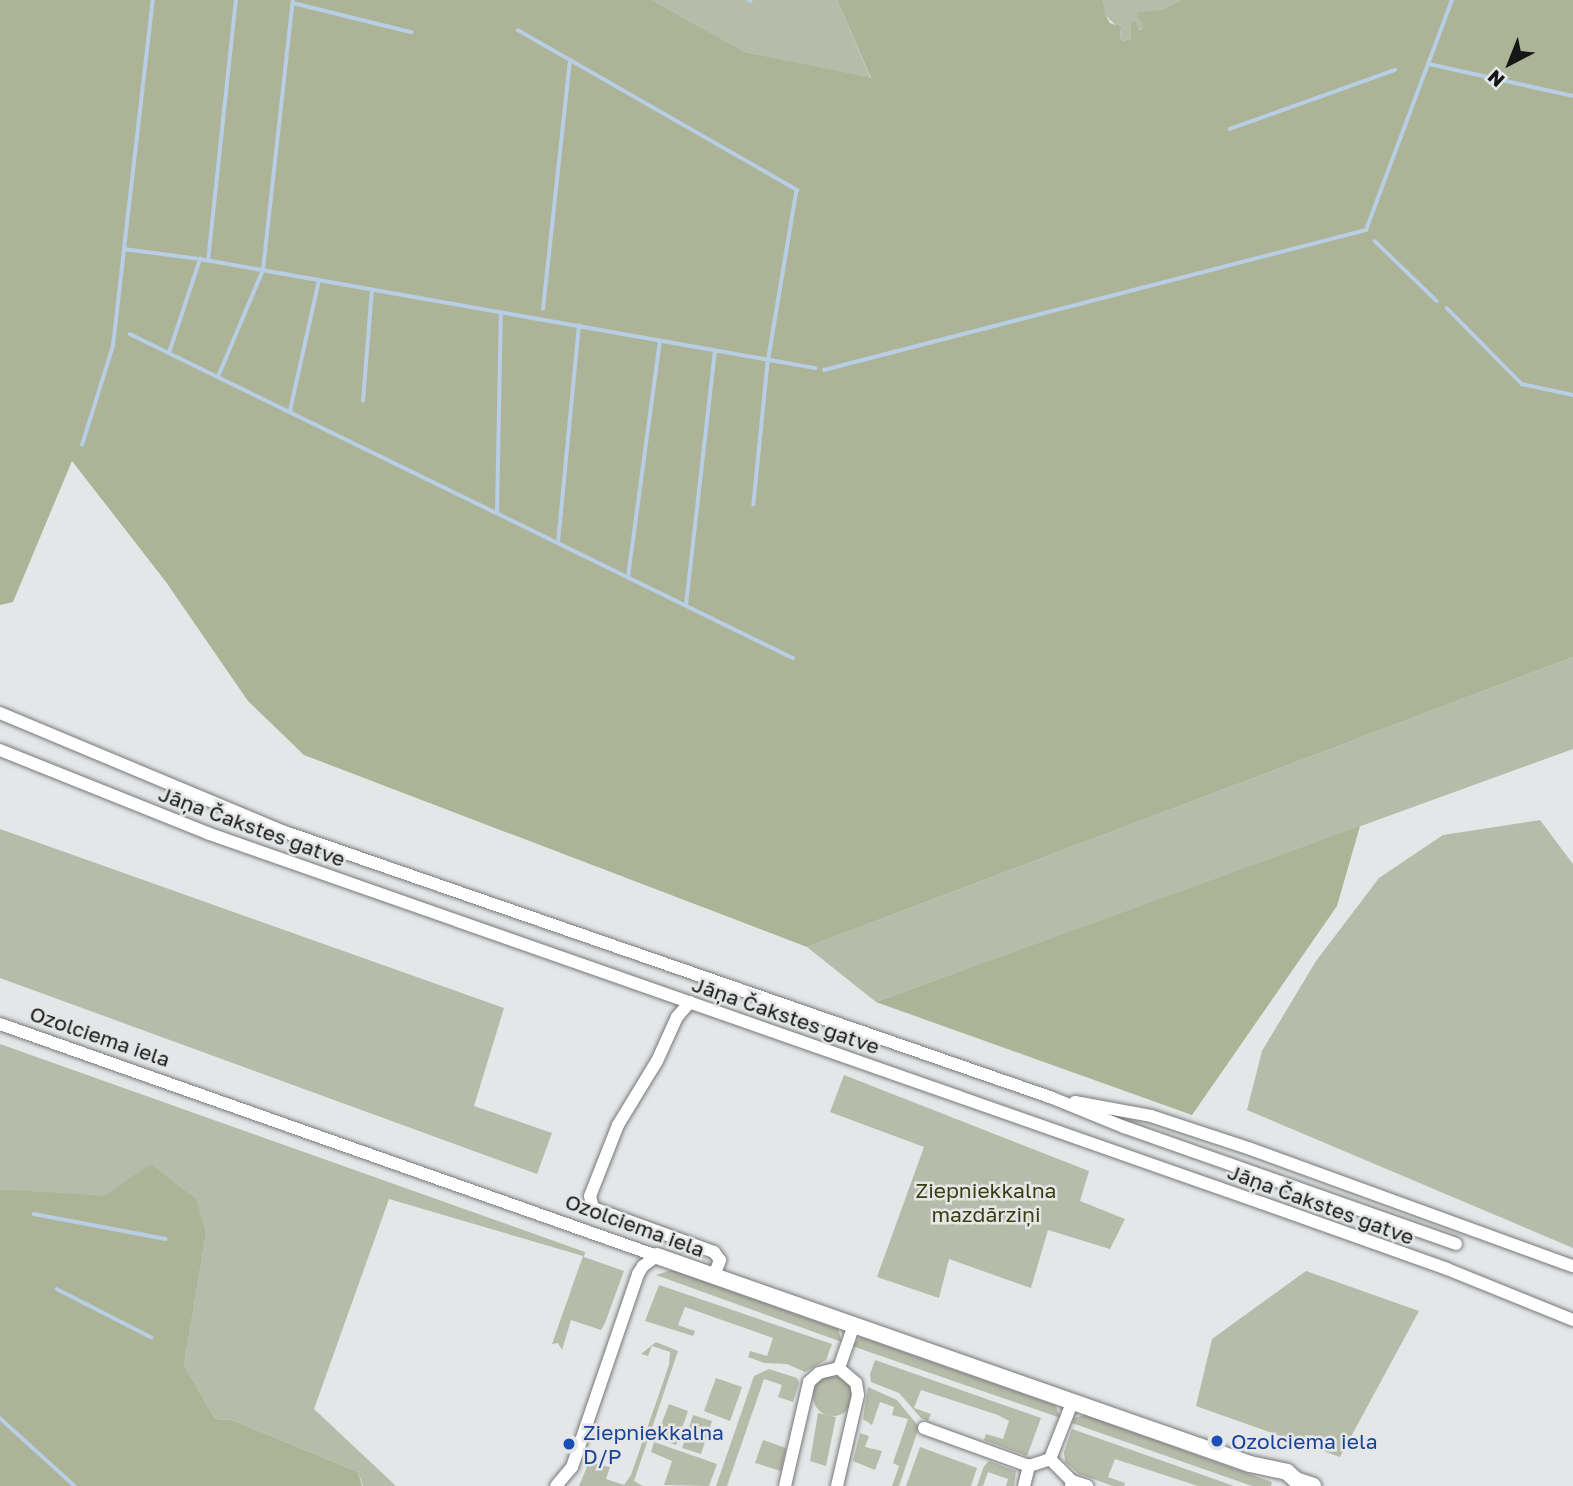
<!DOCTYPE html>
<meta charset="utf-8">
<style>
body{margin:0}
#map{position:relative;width:1573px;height:1486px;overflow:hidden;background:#e4e6e7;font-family:"Golos Text",sans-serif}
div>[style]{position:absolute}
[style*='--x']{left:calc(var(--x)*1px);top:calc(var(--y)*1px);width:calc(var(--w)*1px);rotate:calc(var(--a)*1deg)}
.green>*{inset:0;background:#b7bba9}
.round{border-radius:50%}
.forest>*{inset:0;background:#adb396}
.stream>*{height:3.5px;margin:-1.75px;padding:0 1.75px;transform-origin:1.75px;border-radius:1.75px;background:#b7cee4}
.roads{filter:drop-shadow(0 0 2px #777879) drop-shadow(0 0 2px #777879)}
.minor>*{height:12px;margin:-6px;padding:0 6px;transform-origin:6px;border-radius:6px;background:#fff}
.tertiary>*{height:16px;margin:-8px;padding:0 8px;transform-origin:8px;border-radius:8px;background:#fff}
.dots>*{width:19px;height:19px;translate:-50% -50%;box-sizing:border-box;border:4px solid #e4e6e7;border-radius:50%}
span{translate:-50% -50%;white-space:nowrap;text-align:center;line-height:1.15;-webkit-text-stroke:5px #e4e6e7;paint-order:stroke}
.street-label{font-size:21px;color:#161616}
.park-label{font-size:21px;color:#393f0e}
.transit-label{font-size:21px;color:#164399}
.left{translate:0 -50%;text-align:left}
.north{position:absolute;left:1475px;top:28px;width:70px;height:70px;-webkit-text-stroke:5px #e4e6e7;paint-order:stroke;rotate:222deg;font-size:19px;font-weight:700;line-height:28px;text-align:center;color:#161616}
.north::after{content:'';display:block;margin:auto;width:24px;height:32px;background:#161616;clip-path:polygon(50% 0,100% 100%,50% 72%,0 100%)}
</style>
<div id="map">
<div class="green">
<div style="clip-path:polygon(652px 0,837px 0,871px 79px,745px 52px)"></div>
<div style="clip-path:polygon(1103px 0,1181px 0,1164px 9px,1137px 14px,1143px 26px,1142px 31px,1130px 24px,1131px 39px,1123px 41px,1120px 38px,1121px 30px,1106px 16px)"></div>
<div style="clip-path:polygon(1573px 657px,1573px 749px,876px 1002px,807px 947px)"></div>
<div style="clip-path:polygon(1540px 820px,1573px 864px,1573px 1248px,1247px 1110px,1262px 1051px,1316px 961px,1379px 878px,1443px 835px)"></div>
<div style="clip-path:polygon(0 829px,504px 1008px,474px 1106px,552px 1133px,537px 1174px,0 978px)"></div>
<div style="clip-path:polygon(0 1044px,585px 1252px,584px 1257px,624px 1271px,605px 1323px,601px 1330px,571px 1320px,562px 1350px,558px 1343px,552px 1344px,583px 1256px,389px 1199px,314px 1409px,396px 1486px,363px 1486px,358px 1472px,232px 1420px,215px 1419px,184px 1365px,206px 1234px,150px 1164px,104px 1197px,0 1189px)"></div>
<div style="clip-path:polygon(844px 1075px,1089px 1171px,1080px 1201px,1125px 1219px,1110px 1249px,1048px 1230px,1031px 1288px,949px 1259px,939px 1298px,877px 1277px,924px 1147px,830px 1112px)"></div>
<div style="clip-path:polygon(672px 1270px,838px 1329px,842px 1342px,656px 1275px)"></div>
<div style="clip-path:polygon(1306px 1271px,1419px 1311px,1340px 1457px,1196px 1406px,1212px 1339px)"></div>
<div style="clip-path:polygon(659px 1285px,832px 1344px,826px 1360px,805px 1372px,787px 1364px,765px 1363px,748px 1357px,750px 1351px,767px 1356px,773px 1338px,685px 1307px,678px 1325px,695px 1331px,693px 1336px,645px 1321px)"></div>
<div style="clip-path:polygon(861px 1337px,1055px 1405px,1061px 1418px,852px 1346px)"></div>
<div style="clip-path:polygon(656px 1342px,678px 1351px,634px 1481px,643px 1486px,579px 1486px,589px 1462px,610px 1467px,606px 1479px,624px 1485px,631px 1475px,669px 1365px,670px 1352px,652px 1346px,648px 1356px,641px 1354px)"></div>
<div style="clip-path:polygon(875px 1360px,1041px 1418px,1027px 1456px,984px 1440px,986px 1434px,1003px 1439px,1009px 1421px,998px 1415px,921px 1390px,914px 1408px,931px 1414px,928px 1421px,921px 1418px,899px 1393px,871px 1382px,870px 1374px)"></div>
<div style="clip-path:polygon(769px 1369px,797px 1378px,799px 1383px,793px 1402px,778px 1397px,782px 1385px,764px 1379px,727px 1486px,716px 1486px,754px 1376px)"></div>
<div class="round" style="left:813px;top:1376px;width:40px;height:40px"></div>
<div style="clip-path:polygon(716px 1378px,742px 1387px,730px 1421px,704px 1411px)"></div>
<div style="clip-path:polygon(868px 1387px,897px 1400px,919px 1427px,899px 1486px,892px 1486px,899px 1466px,893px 1463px,908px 1419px,892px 1415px,894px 1407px,880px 1402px,872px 1425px,863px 1419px)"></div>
<div style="clip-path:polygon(669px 1404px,688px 1411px,676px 1445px,656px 1438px)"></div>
<div style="clip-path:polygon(818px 1413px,836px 1417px,826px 1466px,810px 1461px)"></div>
<div style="clip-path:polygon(693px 1415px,712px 1421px,701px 1454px,682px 1448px)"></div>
<div style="clip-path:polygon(1085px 1415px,1272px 1482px,1271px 1486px,1252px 1486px,1072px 1423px,1074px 1418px)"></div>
<div style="clip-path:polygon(1072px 1429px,1234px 1486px,1198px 1486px,1115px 1459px,1108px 1477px,1125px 1483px,1124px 1486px,1113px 1486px,1079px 1474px,1065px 1462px,1064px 1452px)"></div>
<div style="clip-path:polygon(860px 1433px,869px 1436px,865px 1447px,882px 1451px,875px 1470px,853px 1461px)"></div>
<div style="clip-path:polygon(763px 1440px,786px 1448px,781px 1471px,755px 1463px)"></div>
<div style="clip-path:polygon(654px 1442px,717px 1464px,709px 1486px,664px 1485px,672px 1461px,651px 1452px)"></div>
<div style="clip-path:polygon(920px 1447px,977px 1468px,971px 1486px,906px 1486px)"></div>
<div style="clip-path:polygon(989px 1461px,1016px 1471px,1014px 1486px,1006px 1486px,1008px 1479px,988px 1472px,983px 1486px,977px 1486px,984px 1466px)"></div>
</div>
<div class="forest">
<div style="clip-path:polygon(0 0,652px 0,745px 52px,871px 78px,837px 0,1103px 0,1106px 16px,1110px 23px,1121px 27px,1120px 38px,1123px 41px,1131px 39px,1130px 23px,1135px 21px,1139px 30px,1142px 30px,1143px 26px,1136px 13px,1164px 9px,1181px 0,1573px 0,1573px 657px,807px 947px,304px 755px,248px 701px,166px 582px,72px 461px,13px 602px,0 605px)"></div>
<div style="clip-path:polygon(1360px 826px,1337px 906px,1192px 1115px,876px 1002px)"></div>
<div style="clip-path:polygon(150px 1164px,196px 1199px,206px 1234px,184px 1365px,215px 1419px,232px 1420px,358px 1472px,362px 1486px,0 1486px,0 1189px,104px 1196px)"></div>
</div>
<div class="stream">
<div style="--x:749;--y:0;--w:2;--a:27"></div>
<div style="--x:293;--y:3;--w:122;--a:13.8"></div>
<div style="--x:518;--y:30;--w:322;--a:29.8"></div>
<div style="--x:797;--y:190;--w:175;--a:99.5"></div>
<div style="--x:768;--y:363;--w:142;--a:95.7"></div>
<div style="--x:1429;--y:64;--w:148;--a:12.5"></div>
<div style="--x:1230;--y:129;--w:175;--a:-19.7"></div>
<div style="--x:1375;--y:241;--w:86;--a:44.1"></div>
<div style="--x:124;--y:249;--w:251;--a:-83.4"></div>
<div style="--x:208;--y:261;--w:262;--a:-83.9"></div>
<div style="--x:1447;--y:308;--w:107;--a:45.4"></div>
<div style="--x:1522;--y:384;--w:52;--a:12.2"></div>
<div style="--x:543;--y:309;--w:250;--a:-83.8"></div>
<div style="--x:130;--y:334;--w:738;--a:26.04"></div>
<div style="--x:169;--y:353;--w:99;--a:-71.7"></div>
<div style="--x:824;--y:370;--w:560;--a:-14.48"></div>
<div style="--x:1366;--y:230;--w:246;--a:-69.5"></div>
<div style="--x:218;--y:377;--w:116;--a:-67.2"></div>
<div style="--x:263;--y:270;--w:272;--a:-83.7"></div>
<div style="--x:363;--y:401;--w:111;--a:-85.4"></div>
<div style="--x:290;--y:411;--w:134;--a:-77.5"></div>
<div style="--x:82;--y:445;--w:104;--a:-72.6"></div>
<div style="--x:113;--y:346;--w:98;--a:-83.5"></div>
<div style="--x:124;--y:249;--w:77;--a:7.5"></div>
<div style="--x:200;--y:259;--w:625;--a:10.05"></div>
<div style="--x:497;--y:513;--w:200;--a:-88.9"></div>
<div style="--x:558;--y:543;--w:218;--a:-84.5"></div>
<div style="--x:628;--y:577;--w:238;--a:-82.3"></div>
<div style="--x:686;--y:605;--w:256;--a:-83.5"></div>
<div style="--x:34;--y:1214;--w:134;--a:10.7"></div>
<div style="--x:57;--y:1289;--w:106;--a:27.1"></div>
<div style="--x:0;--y:1418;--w:101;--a:42.2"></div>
</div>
<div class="roads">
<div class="minor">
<div style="--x:0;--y:713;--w:309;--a:22.7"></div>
<div style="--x:285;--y:832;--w:810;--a:19.11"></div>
<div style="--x:1050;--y:1097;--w:80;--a:22.1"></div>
<div style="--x:1124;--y:1127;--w:352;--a:19.4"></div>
<div style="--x:0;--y:750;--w:223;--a:21.8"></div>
<div style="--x:207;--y:833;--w:1118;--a:19.33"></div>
<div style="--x:1262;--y:1203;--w:196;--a:19.6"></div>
<div style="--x:1447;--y:1269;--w:136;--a:22"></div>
<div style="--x:690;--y:1002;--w:20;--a:131"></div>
<div style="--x:677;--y:1017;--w:48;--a:114.4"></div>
<div style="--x:657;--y:1061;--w:75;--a:121.4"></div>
<div style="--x:618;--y:1125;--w:76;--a:111.5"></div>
<div style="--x:590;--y:1196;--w:12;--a:76"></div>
<div style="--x:593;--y:1208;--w:129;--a:20"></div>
<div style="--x:714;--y:1252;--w:10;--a:53"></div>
<div style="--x:720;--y:1260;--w:17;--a:111"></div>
<div style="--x:0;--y:1024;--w:697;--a:19.45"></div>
<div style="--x:1075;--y:1102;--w:77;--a:10.4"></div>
<div style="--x:1151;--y:1116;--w:102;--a:18.3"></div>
<div style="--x:1248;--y:1148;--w:346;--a:20"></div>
<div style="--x:924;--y:1428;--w:112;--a:19.9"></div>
<div style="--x:1050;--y:1459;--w:31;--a:45"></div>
<div style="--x:1072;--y:1481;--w:5;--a:101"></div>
<div style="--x:1072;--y:1481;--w:16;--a:18"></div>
<div style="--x:556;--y:1486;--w:25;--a:-50"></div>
<div style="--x:572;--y:1467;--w:204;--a:-71.1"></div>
<div style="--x:638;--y:1274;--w:9;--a:-58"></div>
<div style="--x:643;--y:1266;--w:17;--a:-36"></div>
<div style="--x:785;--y:1486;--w:107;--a:-77"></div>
<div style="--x:809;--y:1382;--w:13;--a:-42"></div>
<div style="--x:819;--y:1373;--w:21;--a:-14"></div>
<div style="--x:839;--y:1368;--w:46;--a:-70.8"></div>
<div style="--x:837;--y:1486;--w:93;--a:-77"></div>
<div style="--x:858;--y:1395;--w:12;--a:-99"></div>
<div style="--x:856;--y:1383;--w:23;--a:-139"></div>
<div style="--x:1024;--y:1486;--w:21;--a:-76"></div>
<div style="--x:1029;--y:1466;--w:22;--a:-18"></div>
<div style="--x:1050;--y:1459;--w:60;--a:-68.6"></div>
</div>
<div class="tertiary">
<div style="--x:657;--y:1256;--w:628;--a:19.33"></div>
<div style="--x:1250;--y:1464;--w:38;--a:12"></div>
<div style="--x:1287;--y:1472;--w:12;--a:42"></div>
<div style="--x:1296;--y:1480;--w:18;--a:19"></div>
</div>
</div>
<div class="dots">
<div style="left:1217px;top:1441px;background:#1a4fb4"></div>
<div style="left:569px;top:1444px;background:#1a4fb4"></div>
</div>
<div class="street-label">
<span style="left:252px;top:826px;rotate:20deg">Jāņa Čakstes gatve</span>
<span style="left:786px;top:1015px;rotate:19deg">Jāņa Čakstes gatve</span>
<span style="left:100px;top:1036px;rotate:19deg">Ozolciema iela</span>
<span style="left:1321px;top:1204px;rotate:20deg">Jāņa Čakstes gatve</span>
<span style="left:635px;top:1225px;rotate:20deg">Ozolciema iela</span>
</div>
<div class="park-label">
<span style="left:986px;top:1202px">Ziepniekkalna<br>mazdārziņi</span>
</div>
<div class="transit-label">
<span class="left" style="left:583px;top:1444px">Ziepniekkalna<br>D/P</span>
<span class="left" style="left:1231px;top:1441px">Ozolciema iela</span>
</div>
<div class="north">N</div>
</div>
